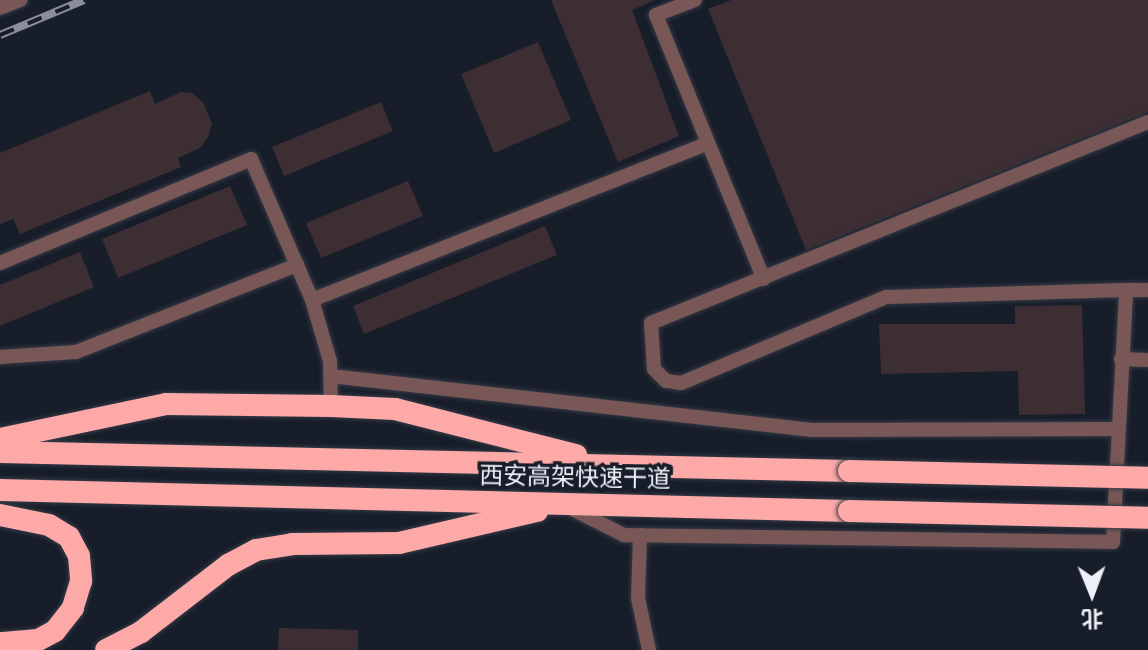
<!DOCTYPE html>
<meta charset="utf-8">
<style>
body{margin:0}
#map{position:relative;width:1148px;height:650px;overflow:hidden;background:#171d29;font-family:Karla,"Noto Sans SC",sans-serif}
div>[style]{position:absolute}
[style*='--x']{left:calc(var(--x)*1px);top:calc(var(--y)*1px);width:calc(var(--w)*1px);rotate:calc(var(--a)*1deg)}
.building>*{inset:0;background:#3d2e33}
.roads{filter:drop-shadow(0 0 2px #353a46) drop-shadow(0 0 2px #353a46)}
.minor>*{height:14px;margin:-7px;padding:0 7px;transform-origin:7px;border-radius:7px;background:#795756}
.highway>*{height:22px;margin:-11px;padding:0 11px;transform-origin:11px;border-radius:11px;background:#fca9a7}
.rail>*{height:8px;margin-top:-4px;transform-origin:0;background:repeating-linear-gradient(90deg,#171d29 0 15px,#8a8e99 0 30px);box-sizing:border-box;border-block:2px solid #8a8e99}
.bridges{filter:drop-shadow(0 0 2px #353a46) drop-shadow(0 0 2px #353a46)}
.highway-bridge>*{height:22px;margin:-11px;padding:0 11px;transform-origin:11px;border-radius:11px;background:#fca9a7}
span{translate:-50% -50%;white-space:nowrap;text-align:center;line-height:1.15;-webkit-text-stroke:7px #171d29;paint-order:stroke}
.street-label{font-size:24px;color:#ebeff8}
.north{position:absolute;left:1052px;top:554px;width:80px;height:80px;-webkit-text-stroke:6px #171d29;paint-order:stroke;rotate:179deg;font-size:22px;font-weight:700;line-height:32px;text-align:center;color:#ebeff8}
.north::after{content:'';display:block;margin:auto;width:28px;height:36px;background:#ebeff8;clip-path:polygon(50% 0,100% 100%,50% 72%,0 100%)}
</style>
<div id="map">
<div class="building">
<div style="clip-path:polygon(551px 0,655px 0,632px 10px,679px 136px,618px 162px)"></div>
<div style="clip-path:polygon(731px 0,1148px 0,1148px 112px,806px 250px,708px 9px)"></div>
<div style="clip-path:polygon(538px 42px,571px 120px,494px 153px,461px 74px)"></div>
<div style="clip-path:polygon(150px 91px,155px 104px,181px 92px,192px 93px,203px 102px,212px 124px,208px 137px,200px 148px,178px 158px,181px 167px,20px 234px,13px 219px,0 224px,0 153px)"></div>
<div style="clip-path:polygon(381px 102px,393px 131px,284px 176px,272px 147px)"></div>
<div style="clip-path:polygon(408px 181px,423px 216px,321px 258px,306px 223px)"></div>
<div style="clip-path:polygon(230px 186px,247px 225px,118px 278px,102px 239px)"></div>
<div style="clip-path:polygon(545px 226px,557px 255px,364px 334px,353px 306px)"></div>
<div style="clip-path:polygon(80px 252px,94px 287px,0 326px,0 285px)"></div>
<div style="clip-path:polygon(1082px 305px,1085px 414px,1019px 415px,1018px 371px,881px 374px,879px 324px,1015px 324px,1015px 306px)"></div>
<div style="clip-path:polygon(279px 628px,358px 630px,358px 650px,278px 650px)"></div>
</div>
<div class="roads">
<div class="minor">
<div style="--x:695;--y:0;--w:42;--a:159"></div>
<div style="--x:656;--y:15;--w:285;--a:67.8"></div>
<div style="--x:0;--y:8;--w:22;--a:-22"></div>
<div style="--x:0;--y:263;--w:272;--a:-22.5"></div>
<div style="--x:251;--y:159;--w:154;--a:66.6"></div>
<div style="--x:312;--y:300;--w:64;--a:73.6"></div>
<div style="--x:330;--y:361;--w:45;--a:88.7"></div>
<div style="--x:1126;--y:290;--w:240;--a:178.3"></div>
<div style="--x:886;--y:297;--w:222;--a:157.2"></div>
<div style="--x:681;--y:383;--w:15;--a:-172"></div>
<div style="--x:666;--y:381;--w:17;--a:-135"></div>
<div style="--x:654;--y:369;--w:46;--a:-93.7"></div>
<div style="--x:651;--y:323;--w:536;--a:-22.02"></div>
<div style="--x:312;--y:300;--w:425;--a:-21.6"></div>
<div style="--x:0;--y:357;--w:76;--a:-3.8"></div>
<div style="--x:76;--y:352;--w:238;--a:-21.5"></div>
<div style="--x:1121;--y:359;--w:27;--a:2"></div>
<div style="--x:331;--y:376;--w:484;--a:6.4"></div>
<div style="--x:812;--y:430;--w:305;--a:-0.2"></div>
<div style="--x:570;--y:508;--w:60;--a:26.6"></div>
<div style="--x:624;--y:535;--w:489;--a:0.8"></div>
<div style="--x:1113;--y:542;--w:252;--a:-87"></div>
<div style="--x:1126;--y:290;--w:22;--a:0"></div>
<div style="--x:640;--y:535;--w:63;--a:91.8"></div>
<div style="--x:638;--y:598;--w:53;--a:78.1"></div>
</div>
<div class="highway">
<div style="--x:0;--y:439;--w:170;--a:-11.9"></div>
<div style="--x:166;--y:404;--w:165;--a:0.7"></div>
<div style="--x:331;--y:406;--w:64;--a:2.7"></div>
<div style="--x:395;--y:409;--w:187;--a:14.3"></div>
<div style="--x:0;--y:452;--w:849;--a:1.28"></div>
<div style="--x:0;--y:490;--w:849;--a:1.42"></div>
<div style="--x:0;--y:515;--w:50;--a:11.5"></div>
<div style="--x:49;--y:525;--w:23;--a:31"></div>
<div style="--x:69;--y:537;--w:21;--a:62"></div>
<div style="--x:79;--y:556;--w:25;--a:85"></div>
<div style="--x:81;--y:581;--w:28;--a:107"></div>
<div style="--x:73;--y:608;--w:29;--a:128"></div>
<div style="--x:55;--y:631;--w:19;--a:152"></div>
<div style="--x:38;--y:640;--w:38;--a:175"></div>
<div style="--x:106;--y:650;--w:39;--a:-27"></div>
<div style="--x:141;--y:632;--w:110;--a:-37.6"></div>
<div style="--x:228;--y:565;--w:32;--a:-28"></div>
<div style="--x:256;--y:550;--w:36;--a:-9"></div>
<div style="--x:292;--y:544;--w:107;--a:-0.5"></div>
<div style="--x:399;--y:543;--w:142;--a:-13.1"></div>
</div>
</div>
<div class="rail">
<div style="--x:0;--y:35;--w:91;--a:-22.6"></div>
</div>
<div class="bridges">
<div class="highway-bridge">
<div style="--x:849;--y:471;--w:299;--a:1.3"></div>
<div style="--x:849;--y:511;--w:299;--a:1.3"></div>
</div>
</div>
<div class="street-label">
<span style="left:575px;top:478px;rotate:1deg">西安高架快速干道</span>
</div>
<div class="north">北</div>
</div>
